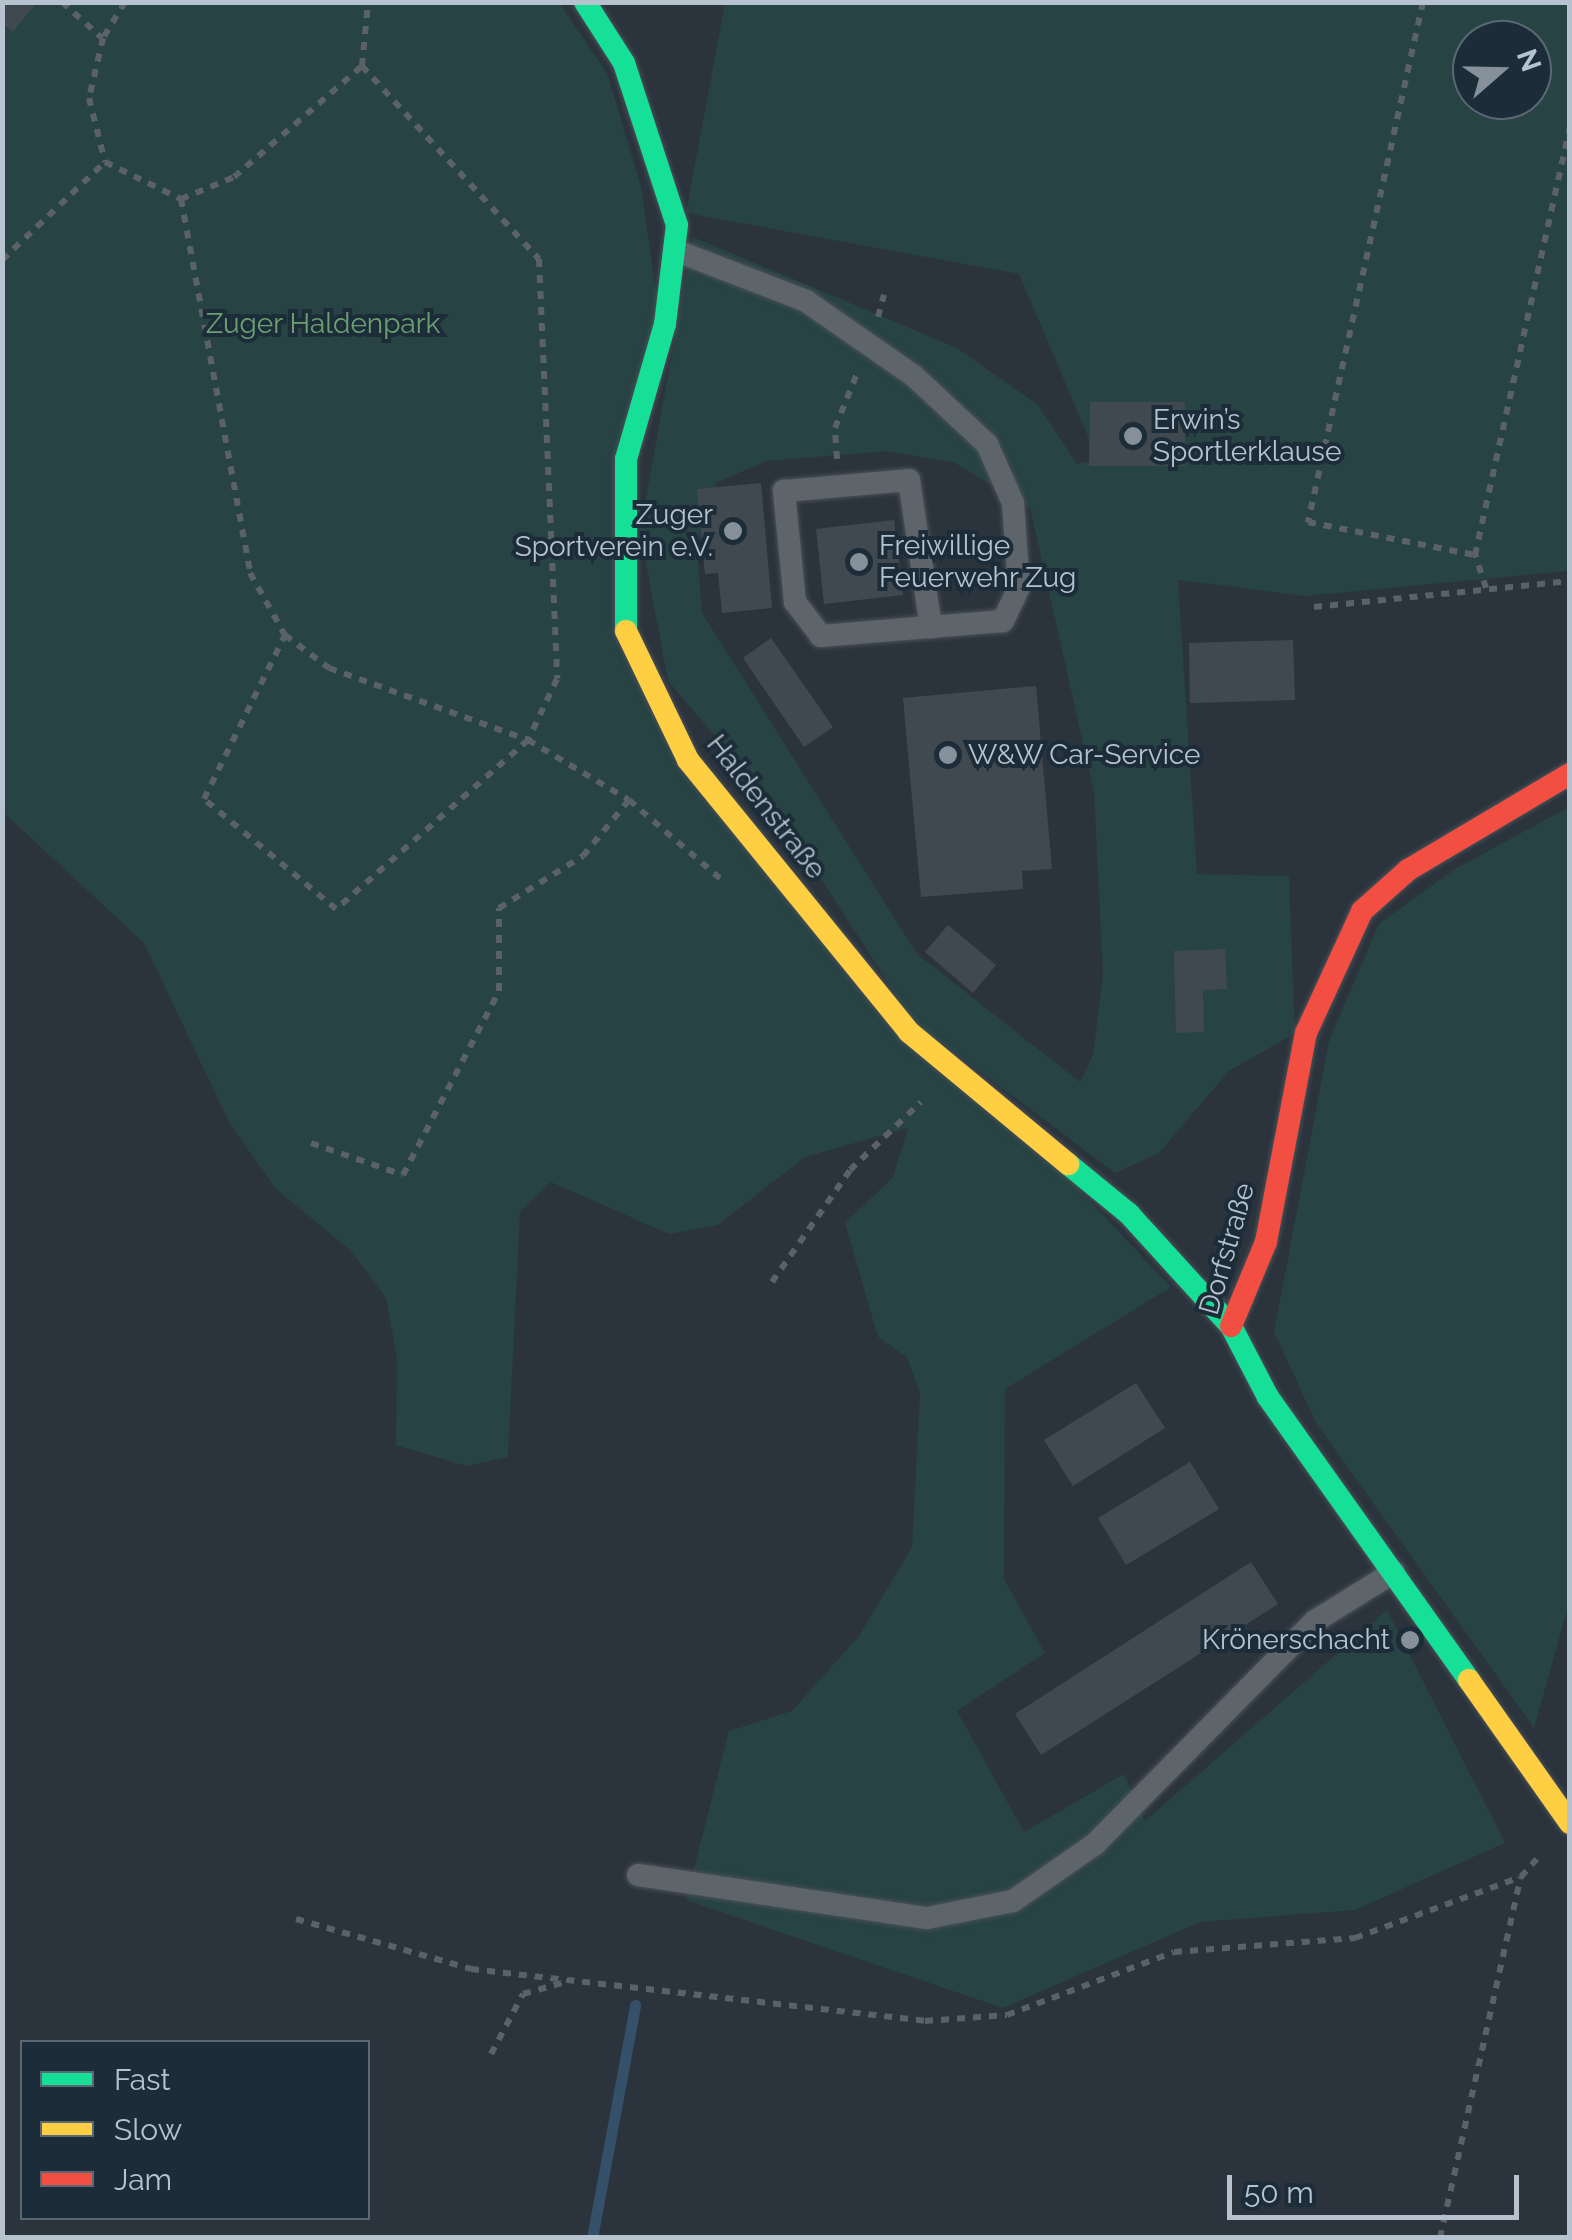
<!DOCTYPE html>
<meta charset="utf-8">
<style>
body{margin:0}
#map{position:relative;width:1572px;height:2240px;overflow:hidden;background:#2b343d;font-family:Raleway,sans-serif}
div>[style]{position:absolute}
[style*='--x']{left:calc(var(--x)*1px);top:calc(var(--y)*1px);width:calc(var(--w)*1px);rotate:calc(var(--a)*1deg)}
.green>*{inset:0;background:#274344}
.stream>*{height:11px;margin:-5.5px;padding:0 5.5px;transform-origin:5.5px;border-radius:5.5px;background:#355069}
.building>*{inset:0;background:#414950}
.path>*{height:6px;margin-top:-3px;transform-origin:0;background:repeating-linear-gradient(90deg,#5a6267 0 8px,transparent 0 16px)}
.roads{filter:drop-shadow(0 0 2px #4a5057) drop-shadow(0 0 2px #4a5057)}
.lane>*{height:22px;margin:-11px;padding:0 11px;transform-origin:11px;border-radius:11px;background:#5d646a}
.fast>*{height:22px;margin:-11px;padding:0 11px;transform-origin:11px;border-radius:11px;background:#16e098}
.slow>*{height:22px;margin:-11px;padding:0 11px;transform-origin:11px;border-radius:11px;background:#ffcf43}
.jam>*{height:22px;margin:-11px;padding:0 11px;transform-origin:11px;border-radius:11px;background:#f24e42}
.dots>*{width:28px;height:28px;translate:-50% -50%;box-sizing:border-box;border:5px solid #1d2c39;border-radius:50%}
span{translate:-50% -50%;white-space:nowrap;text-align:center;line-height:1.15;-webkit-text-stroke:8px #1d2c39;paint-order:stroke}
.park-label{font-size:28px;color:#6ba071}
.poi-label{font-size:28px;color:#b6c2cd}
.left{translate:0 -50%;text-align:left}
.right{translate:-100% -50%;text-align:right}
.street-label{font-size:28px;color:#b6c2cd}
.frame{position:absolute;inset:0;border:5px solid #b6c2cd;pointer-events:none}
.legend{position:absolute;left:20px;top:2040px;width:350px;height:180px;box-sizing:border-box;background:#1d2c39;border:2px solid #5a6874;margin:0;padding:12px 18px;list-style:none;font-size:30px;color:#b6c2cd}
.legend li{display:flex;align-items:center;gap:20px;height:50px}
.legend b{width:50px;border:2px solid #5a6874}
.north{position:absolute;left:1452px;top:20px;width:100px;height:100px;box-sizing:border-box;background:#1d2c39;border:2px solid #5a6874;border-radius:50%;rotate:70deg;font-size:28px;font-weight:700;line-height:40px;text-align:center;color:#b6c2cd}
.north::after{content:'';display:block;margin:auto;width:35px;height:45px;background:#85909b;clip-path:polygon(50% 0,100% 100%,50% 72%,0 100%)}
.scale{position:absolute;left:1227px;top:2175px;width:292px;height:45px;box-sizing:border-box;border:5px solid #b6c2cd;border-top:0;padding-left:12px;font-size:30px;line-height:35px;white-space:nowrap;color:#b6c2cd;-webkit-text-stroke:8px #1d2c39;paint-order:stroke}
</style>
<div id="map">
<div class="green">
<div style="clip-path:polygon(3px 3px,559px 3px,607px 73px,641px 187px,660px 320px,615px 622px,680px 766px,1171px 1287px,1005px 1389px,1004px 1579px,1045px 1653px,957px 1711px,1024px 1832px,1124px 1774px,1145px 1821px,1387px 1610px,1505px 1843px,1355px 1910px,1200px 1922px,1003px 2008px,686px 1900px,729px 1731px,792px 1711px,859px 1636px,912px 1547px,920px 1393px,907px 1357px,878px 1337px,845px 1223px,893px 1177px,908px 1128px,805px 1157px,718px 1225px,669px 1234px,551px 1182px,520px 1211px,508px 1457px,466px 1466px,396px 1445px,397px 1358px,386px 1298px,350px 1250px,276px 1189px,230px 1124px,144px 943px,3px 812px)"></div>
<div style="clip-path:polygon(evenodd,725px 3px,1569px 3px,1569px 571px,1305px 596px,1178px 580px,1197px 874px,1289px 876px,1295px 1033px,1229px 1071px,1159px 1153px,1115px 1173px,913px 1021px,770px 800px,668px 681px,640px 531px,693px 237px,957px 348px,1038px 405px,1077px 464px,1098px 460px,1019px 274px,686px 213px,725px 3px,1472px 40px,1532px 40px,1532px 100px,1472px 100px,1472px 40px,725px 3px,888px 451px,955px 463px,1030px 508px,1094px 792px,1103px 974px,1093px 1055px,1080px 1082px,917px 954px,702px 613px,697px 547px,717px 482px,767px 461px,888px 451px)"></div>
<div style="clip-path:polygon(1569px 807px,1570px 1600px,1534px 1728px,1316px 1423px,1274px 1332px,1329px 1041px,1379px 924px,1455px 869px)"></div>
</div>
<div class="stream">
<div style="--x:592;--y:2238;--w:237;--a:-79.5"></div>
</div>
<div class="building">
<div style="clip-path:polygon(5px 2px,37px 2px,13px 32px,2px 23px)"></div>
<div style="clip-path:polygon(1090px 402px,1185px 402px,1185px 466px,1089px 466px)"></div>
<div style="clip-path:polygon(761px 483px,772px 608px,722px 613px,718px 573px,705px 574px,697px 489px)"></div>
<div style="clip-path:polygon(894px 520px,903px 595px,824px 604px,816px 529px)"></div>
<div style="clip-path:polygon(771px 638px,833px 727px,804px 747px,743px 658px)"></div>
<div style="clip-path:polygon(1293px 640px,1295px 700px,1190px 703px,1189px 643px)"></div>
<div style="clip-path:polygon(1036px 686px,1052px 869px,1022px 871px,1023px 889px,921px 897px,903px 698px)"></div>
<div style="clip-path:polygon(948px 925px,996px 965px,973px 993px,925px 952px)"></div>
<div style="clip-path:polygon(1225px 949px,1227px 989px,1203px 990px,1204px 1032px,1176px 1033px,1174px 951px)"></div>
<div style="clip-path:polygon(1136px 1383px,1165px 1428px,1073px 1486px,1044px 1440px)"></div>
<div style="clip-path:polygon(1190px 1462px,1219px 1509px,1126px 1565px,1098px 1518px)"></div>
<div style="clip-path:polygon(1251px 1562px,1278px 1604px,1041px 1755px,1015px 1714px)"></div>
</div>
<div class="path">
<div style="--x:62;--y:2;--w:54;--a:42"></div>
<div style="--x:125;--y:2;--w:42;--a:121.4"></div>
<div style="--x:103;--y:38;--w:62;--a:103.1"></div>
<div style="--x:89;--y:98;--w:66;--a:76"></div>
<div style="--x:105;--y:162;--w:85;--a:26"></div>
<div style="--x:181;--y:199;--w:57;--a:-22.5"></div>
<div style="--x:234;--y:177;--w:169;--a:-40.9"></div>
<div style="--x:362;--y:66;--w:64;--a:-84.6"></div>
<div style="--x:1423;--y:2;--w:533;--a:102.47"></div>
<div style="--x:1308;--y:522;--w:170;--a:11.2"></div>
<div style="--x:362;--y:66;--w:262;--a:47.5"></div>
<div style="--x:539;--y:259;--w:420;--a:87.5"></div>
<div style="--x:557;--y:679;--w:68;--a:115.4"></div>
<div style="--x:528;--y:740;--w:117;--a:30.7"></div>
<div style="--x:629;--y:800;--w:121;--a:40.7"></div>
<div style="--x:181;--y:199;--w:380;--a:79.5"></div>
<div style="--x:250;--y:573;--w:71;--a:60.6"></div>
<div style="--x:2;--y:260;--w:142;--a:-43.6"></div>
<div style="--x:878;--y:317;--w:23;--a:-75"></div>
<div style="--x:837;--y:459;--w:31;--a:-94"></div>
<div style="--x:835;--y:428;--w:61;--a:-68"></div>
<div style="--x:1486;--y:588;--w:35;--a:-108"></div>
<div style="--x:1475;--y:555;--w:437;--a:-77.5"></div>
<div style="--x:1314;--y:607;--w:257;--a:-5.8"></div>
<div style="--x:285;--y:635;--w:55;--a:36.9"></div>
<div style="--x:329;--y:668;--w:212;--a:19.9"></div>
<div style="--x:528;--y:740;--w:256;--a:138.6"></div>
<div style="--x:336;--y:909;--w:172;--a:-140.2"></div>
<div style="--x:204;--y:799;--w:183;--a:-63.7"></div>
<div style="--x:311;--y:1143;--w:97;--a:19.2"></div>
<div style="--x:403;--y:1175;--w:208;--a:-62.4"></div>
<div style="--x:499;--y:991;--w:83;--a:-90"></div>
<div style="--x:499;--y:908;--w:99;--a:-31.8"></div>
<div style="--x:583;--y:856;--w:72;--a:-50.6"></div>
<div style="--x:772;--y:1282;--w:136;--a:-55.1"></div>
<div style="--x:850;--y:1170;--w:98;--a:-43.8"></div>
<div style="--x:296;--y:1919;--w:182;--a:15.9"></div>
<div style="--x:471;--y:1969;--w:457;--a:6.5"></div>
<div style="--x:925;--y:2021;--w:82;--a:-4.2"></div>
<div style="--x:1007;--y:2015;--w:178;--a:-20.7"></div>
<div style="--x:1174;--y:1952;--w:182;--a:-4.4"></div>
<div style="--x:1355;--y:1938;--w:177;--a:-20.2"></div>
<div style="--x:491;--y:2054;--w:68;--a:-61.9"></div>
<div style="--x:523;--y:1994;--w:41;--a:-15.8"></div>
<div style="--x:1440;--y:2238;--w:370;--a:-77.4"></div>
<div style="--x:1521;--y:1877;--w:32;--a:-49"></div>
</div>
<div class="roads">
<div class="lane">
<div style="--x:674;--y:250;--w:142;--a:21.1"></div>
<div style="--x:806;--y:301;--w:131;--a:34.8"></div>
<div style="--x:914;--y:376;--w:100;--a:43"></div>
<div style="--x:987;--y:444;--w:64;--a:66.2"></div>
<div style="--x:1013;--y:503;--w:84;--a:85.9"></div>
<div style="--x:1019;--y:587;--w:38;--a:115"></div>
<div style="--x:1003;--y:621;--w:183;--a:175.3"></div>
<div style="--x:821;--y:636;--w:43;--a:-127.4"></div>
<div style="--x:795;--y:602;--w:112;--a:-95.7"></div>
<div style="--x:784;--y:491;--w:125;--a:-5"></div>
<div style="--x:909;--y:480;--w:149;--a:81.5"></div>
<div style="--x:638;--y:1875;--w:292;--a:8.5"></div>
<div style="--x:927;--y:1918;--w:88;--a:-11.2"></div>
<div style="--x:1013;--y:1901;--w:100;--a:-34.8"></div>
<div style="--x:1095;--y:1844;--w:313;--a:-45.4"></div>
<div style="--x:1315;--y:1621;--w:93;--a:-31.8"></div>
</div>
<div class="fast">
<div style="--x:585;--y:2;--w:72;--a:57.4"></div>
<div style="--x:624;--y:63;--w:170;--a:71.9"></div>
<div style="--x:677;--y:225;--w:100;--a:96.9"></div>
<div style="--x:665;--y:324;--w:141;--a:106.1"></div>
<div style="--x:626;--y:459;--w:172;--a:90"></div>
<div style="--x:1068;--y:1164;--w:79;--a:39.3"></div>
<div style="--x:1129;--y:1214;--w:151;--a:47.7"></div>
<div style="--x:1231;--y:1326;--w:80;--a:62.5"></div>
<div style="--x:1268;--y:1397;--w:347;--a:54.6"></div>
</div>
<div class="slow">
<div style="--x:626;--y:631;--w:143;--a:64.3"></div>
<div style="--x:688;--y:760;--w:350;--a:50.9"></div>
<div style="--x:909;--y:1032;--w:207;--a:39.7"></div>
<div style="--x:1469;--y:1680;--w:175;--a:54.8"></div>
</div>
<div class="jam">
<div style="--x:1231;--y:1326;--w:91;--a:-67.4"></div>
<div style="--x:1266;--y:1242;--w:213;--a:-79.2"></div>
<div style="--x:1306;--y:1033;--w:134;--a:-65.3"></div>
<div style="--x:1362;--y:911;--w:62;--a:-41.7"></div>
<div style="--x:1408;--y:870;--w:188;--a:-30.7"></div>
</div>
</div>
<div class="dots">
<div style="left:1133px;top:436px;background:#85909b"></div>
<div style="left:733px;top:531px;background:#85909b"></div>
<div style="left:859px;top:562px;background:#85909b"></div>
<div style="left:948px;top:755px;background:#85909b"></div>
<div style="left:1410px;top:1640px;background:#85909b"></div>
</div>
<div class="park-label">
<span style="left:323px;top:324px">Zuger Haldenpark</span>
</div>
<div class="poi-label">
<span class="left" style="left:1153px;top:436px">Erwin’s<br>Sportlerklause</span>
<span class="right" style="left:713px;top:531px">Zuger<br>Sportverein e.V.</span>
<span class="left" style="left:879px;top:562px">Freiwillige<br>Feuerwehr Zug</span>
<span class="left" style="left:968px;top:755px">W&amp;W Car-Service</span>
<span class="right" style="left:1390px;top:1640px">Krönerschacht</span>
</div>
<div class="street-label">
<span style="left:766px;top:807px;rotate:52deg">Haldenstraße</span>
<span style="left:1227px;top:1249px;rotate:-74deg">Dorfstraße</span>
</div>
<div class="frame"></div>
<ul class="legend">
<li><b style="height:12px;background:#16e098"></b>Fast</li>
<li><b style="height:12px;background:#ffcf43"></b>Slow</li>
<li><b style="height:12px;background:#f24e42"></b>Jam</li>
</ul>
<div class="north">N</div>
<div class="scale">50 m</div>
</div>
